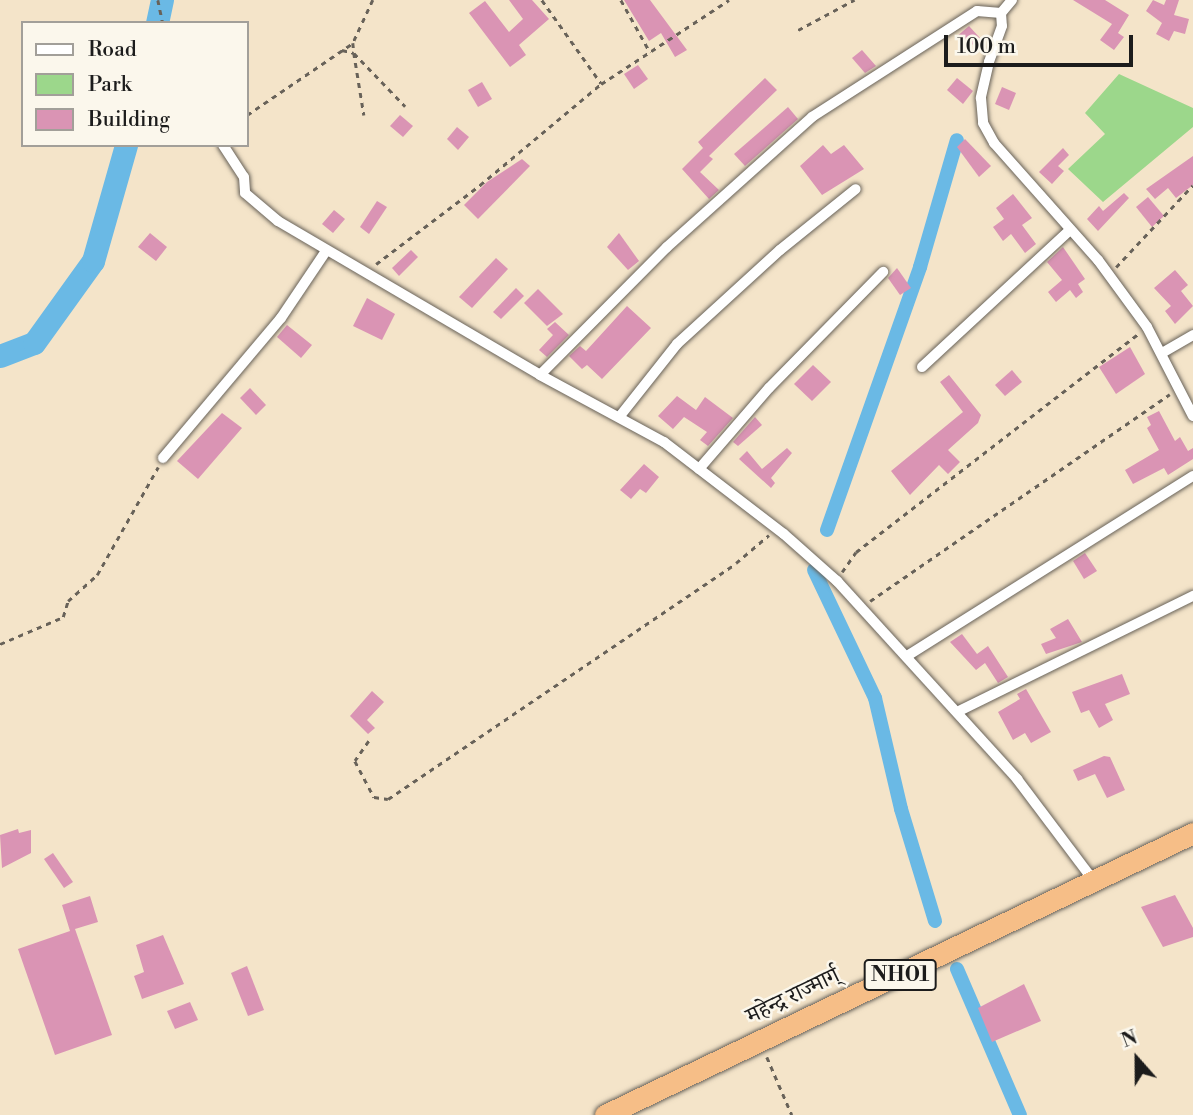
<!DOCTYPE html>
<meta charset="utf-8">
<style>
body{margin:0}
#map{position:relative;width:1193px;height:1115px;overflow:hidden;background:#f4e4c9;font-family:"Libre Bodoni","Noto Serif Devanagari",serif}
div>[style]{position:absolute}
[style*='--x']{left:calc(var(--x)*1px);top:calc(var(--y)*1px);width:calc(var(--w)*1px);rotate:calc(var(--a)*1deg)}
.green>*{inset:0;background:#9cd78b}
.canal>*{height:14px;margin:-7px;padding:0 7px;transform-origin:7px;border-radius:7px;background:#6ab9e5}
.river>*{height:23px;margin:-11.5px;padding:0 11.5px;transform-origin:11.5px;border-radius:11.5px;background:#6ab9e5}
.building>*{inset:0;background:#da94b4}
.path>*{height:2.5px;margin-top:-1.25px;transform-origin:0;background:repeating-linear-gradient(90deg,#686259 0 5px,transparent 0 10px)}
.roads{filter:drop-shadow(0 0 2px #686259) drop-shadow(0 0 2px #686259)}
.street>*{height:10px;margin:-5px;padding:0 5px;transform-origin:5px;border-radius:5px;background:#fff}
.highway>*{height:21px;margin:-10.5px;padding:0 10.5px;transform-origin:10.5px;border-radius:10.5px;background:#f6be87}
span{translate:-50% -50%;white-space:nowrap;text-align:center;line-height:1.15;-webkit-text-stroke:5px #fbf7ec;paint-order:stroke}
.shield-label span{padding:2px 5px;background:#fbf7ec;border:2px solid;border-radius:5px;-webkit-text-stroke-width:0}
.shield-label{font-size:21px;color:#1c1c1c;font-weight:700}
.street-label{font-size:23px;color:#1c1c1c}
.legend{position:absolute;left:21px;top:21px;width:228px;height:126px;box-sizing:border-box;background:#fbf7ec;border:2px solid #a29f99;margin:0;padding:9px 12px;list-style:none;font-size:21px;color:#1c1c1c}
.legend li{display:flex;align-items:center;gap:14px;height:35px}
.legend b{width:35px;border:2px solid #a29f99}
.north{position:absolute;left:1102px;top:1024px;width:70px;height:70px;-webkit-text-stroke:5px #fbf7ec;paint-order:stroke;rotate:339deg;font-size:19px;font-weight:700;line-height:28px;text-align:center;color:#1c1c1c}
.north::after{content:'';display:block;margin:auto;width:24px;height:32px;background:#1c1c1c;clip-path:polygon(50% 0,100% 100%,50% 72%,0 100%)}
.scale{position:absolute;left:944px;top:35px;width:189px;height:32px;box-sizing:border-box;border:4px solid #1c1c1c;border-top:0;padding-left:9px;font-size:21px;line-height:24px;white-space:nowrap;color:#1c1c1c;-webkit-text-stroke:5px #fbf7ec;paint-order:stroke}
</style>
<div id="map">
<div class="green">
<div style="clip-path:polygon(1119px 74px,1193px 108px,1193px 127px,1103px 202px,1068px 169px,1105px 134px,1085px 113px)"></div>
</div>
<div class="canal">
<div style="--x:827;--y:530;--w:279;--a:-70.5"></div>
<div style="--x:920;--y:267;--w:132;--a:-73.8"></div>
<div style="--x:814;--y:570;--w:142;--a:64.5"></div>
<div style="--x:875;--y:698;--w:114;--a:76.8"></div>
<div style="--x:901;--y:809;--w:117;--a:73.1"></div>
<div style="--x:957;--y:969;--w:159;--a:66.7"></div>
</div>
<div class="river">
<div style="--x:157;--y:23;--w:24;--a:-78"></div>
<div style="--x:0;--y:356;--w:36;--a:-21"></div>
<div style="--x:34;--y:343;--w:101;--a:-54.3"></div>
<div style="--x:93;--y:261;--w:121;--a:-74.1"></div>
</div>
<div class="building">
<div style="clip-path:polygon(509px 0,532px 0,549px 19px,519px 45px,526px 55px,510px 67px,469px 13px,485px 1px,509px 32px,523px 19px)"></div>
<div style="clip-path:polygon(624px 0,650px 0,687px 50px,675px 57px,661px 33px,649px 41px)"></div>
<div style="clip-path:polygon(1073px 0,1105px 0,1129px 15px,1118px 33px,1124px 37px,1114px 50px,1100px 40px,1112px 24px)"></div>
<div style="clip-path:polygon(1153px 0,1164px 5px,1166px 0,1179px 0,1174px 15px,1189px 19px,1185px 34px,1174px 31px,1169px 41px,1156px 34px,1162px 23px,1146px 11px)"></div>
<div style="clip-path:polygon(969px 26px,980px 38px,966px 50px,956px 37px)"></div>
<div style="clip-path:polygon(862px 50px,876px 66px,865px 73px,852px 58px)"></div>
<div style="clip-path:polygon(638px 65px,648px 79px,634px 89px,624px 74px)"></div>
<div style="clip-path:polygon(765px 78px,777px 90px,709px 156px,713px 159px,700px 172px,719px 190px,709px 199px,682px 169px,703px 148px,698px 142px)"></div>
<div style="clip-path:polygon(957px 78px,973px 91px,963px 104px,947px 90px)"></div>
<div style="clip-path:polygon(482px 82px,492px 99px,478px 107px,468px 90px)"></div>
<div style="clip-path:polygon(1002px 87px,1016px 93px,1009px 110px,995px 104px)"></div>
<div style="clip-path:polygon(788px 107px,798px 119px,745px 166px,734px 154px)"></div>
<div style="clip-path:polygon(400px 115px,413px 126px,403px 137px,390px 126px)"></div>
<div style="clip-path:polygon(457px 127px,469px 137px,458px 150px,447px 139px)"></div>
<div style="clip-path:polygon(965px 139px,991px 166px,979px 177px,957px 147px)"></div>
<div style="clip-path:polygon(823px 145px,831px 154px,844px 145px,864px 169px,822px 195px,800px 166px)"></div>
<div style="clip-path:polygon(1063px 148px,1069px 155px,1058px 166px,1064px 171px,1052px 184px,1039px 172px)"></div>
<div style="clip-path:polygon(1193px 156px,1193px 185px,1176px 198px,1168px 188px,1155px 199px,1146px 189px)"></div>
<div style="clip-path:polygon(522px 159px,530px 166px,478px 219px,464px 205px,487px 182px)"></div>
<div style="clip-path:polygon(1124px 193px,1129px 198px,1098px 231px,1087px 219px,1099px 206px,1103px 211px)"></div>
<div style="clip-path:polygon(1013px 194px,1032px 218px,1022px 225px,1036px 244px,1025px 253px,1011px 234px,1003px 241px,993px 227px,1004px 219px,996px 208px)"></div>
<div style="clip-path:polygon(1148px 197px,1164px 216px,1152px 227px,1136px 207px)"></div>
<div style="clip-path:polygon(377px 201px,387px 207px,369px 234px,360px 227px)"></div>
<div style="clip-path:polygon(334px 210px,345px 219px,333px 233px,322px 224px)"></div>
<div style="clip-path:polygon(150px 233px,167px 247px,156px 261px,138px 247px)"></div>
<div style="clip-path:polygon(619px 233px,639px 261px,628px 270px,607px 247px)"></div>
<div style="clip-path:polygon(1063px 247px,1085px 279px,1078px 284px,1083px 292px,1076px 298px,1070px 290px,1056px 302px,1048px 292px,1062px 280px,1047px 262px)"></div>
<div style="clip-path:polygon(411px 250px,418px 257px,399px 276px,392px 268px)"></div>
<div style="clip-path:polygon(496px 258px,508px 269px,472px 308px,459px 297px)"></div>
<div style="clip-path:polygon(897px 268px,911px 288px,900px 295px,888px 278px)"></div>
<div style="clip-path:polygon(1175px 270px,1188px 285px,1181px 291px,1193px 306px,1175px 324px,1165px 311px,1171px 306px,1154px 288px)"></div>
<div style="clip-path:polygon(516px 288px,524px 296px,501px 319px,493px 312px)"></div>
<div style="clip-path:polygon(538px 289px,563px 314px,547px 326px,524px 303px)"></div>
<div style="clip-path:polygon(367px 298px,395px 314px,382px 340px,353px 326px)"></div>
<div style="clip-path:polygon(627px 306px,651px 328px,602px 379px,587px 365px,582px 369px,569px 356px,580px 346px,586px 351px)"></div>
<div style="clip-path:polygon(555px 322px,569px 335px,547px 357px,539px 350px,553px 335px,547px 329px)"></div>
<div style="clip-path:polygon(287px 325px,312px 345px,301px 358px,277px 337px)"></div>
<div style="clip-path:polygon(1130px 347px,1145px 374px,1116px 394px,1099px 367px)"></div>
<div style="clip-path:polygon(813px 365px,831px 382px,812px 401px,794px 384px)"></div>
<div style="clip-path:polygon(1012px 370px,1022px 382px,1005px 396px,995px 385px)"></div>
<div style="clip-path:polygon(949px 375px,981px 415px,978px 423px,948px 450px,960px 462px,948px 474px,939px 465px,910px 495px,891px 471px,963px 412px,940px 382px)"></div>
<div style="clip-path:polygon(250px 388px,266px 405px,256px 415px,240px 398px)"></div>
<div style="clip-path:polygon(677px 396px,696px 410px,705px 397px,733px 418px,708px 446px,700px 440px,707px 432px,684px 417px,673px 429px,658px 416px)"></div>
<div style="clip-path:polygon(1159px 411px,1175px 441px,1180px 437px,1188px 451px,1193px 448px,1193px 459px,1168px 475px,1164px 468px,1133px 484px,1125px 470px,1159px 450px,1147px 428px,1151px 425px,1147px 417px)"></div>
<div style="clip-path:polygon(222px 413px,242px 428px,198px 479px,177px 461px)"></div>
<div style="clip-path:polygon(755px 417px,762px 425px,738px 446px,733px 442px)"></div>
<div style="clip-path:polygon(787px 448px,792px 453px,771px 478px,775px 483px,771px 488px,739px 459px,747px 451px,762px 469px)"></div>
<div style="clip-path:polygon(644px 464px,659px 477px,646px 493px,640px 489px,631px 499px,620px 490px)"></div>
<div style="clip-path:polygon(1085px 553px,1097px 571px,1084px 579px,1073px 561px)"></div>
<div style="clip-path:polygon(1068px 619px,1082px 642px,1046px 654px,1041px 644px,1056px 638px,1050px 629px)"></div>
<div style="clip-path:polygon(962px 634px,977px 654px,988px 646px,1008px 677px,998px 683px,985px 663px,976px 670px,950px 642px)"></div>
<div style="clip-path:polygon(1122px 674px,1130px 694px,1105px 704px,1113px 720px,1099px 728px,1089px 710px,1081px 713px,1072px 692px)"></div>
<div style="clip-path:polygon(1026px 689px,1051px 732px,1031px 743px,1025px 733px,1013px 740px,998px 712px,1020px 699px,1017px 694px)"></div>
<div style="clip-path:polygon(372px 691px,384px 702px,367px 720px,375px 728px,368px 734px,350px 716px)"></div>
<div style="clip-path:polygon(1104px 756px,1110px 757px,1125px 790px,1107px 798px,1095px 774px,1078px 781px,1073px 770px)"></div>
<div style="clip-path:polygon(18px 829px,19px 833px,31px 830px,31px 853px,2px 868px,0 835px)"></div>
<div style="clip-path:polygon(53px 853px,73px 882px,64px 888px,44px 859px)"></div>
<div style="clip-path:polygon(1175px 895px,1193px 928px,1193px 937px,1163px 947px,1141px 907px)"></div>
<div style="clip-path:polygon(90px 896px,98px 922px,75px 929px,112px 1035px,55px 1055px,18px 949px,70px 931px,62px 905px)"></div>
<div style="clip-path:polygon(163px 935px,184px 984px,142px 999px,134px 976px,144px 972px,136px 945px)"></div>
<div style="clip-path:polygon(247px 966px,264px 1010px,248px 1016px,231px 973px)"></div>
<div style="clip-path:polygon(1024px 984px,1041px 1021px,992px 1042px,978px 1008px)"></div>
<div style="clip-path:polygon(190px 1002px,198px 1020px,175px 1029px,167px 1011px)"></div>
</div>
<div class="path">
<div style="--x:158;--y:0;--w:24;--a:78"></div>
<div style="--x:373;--y:0;--w:47;--a:114.9"></div>
<div style="--x:353;--y:43;--w:10;--a:84"></div>
<div style="--x:354;--y:53;--w:74;--a:46.1"></div>
<div style="--x:542;--y:0;--w:102;--a:54.6"></div>
<div style="--x:621;--y:0;--w:60;--a:60.9"></div>
<div style="--x:798;--y:30;--w:64;--a:-28.2"></div>
<div style="--x:342;--y:50;--w:12;--a:14"></div>
<div style="--x:354;--y:53;--w:63;--a:80.8"></div>
<div style="--x:247;--y:115;--w:128;--a:-34.2"></div>
<div style="--x:376;--y:264;--w:131;--a:-37.2"></div>
<div style="--x:480;--y:185;--w:158;--a:-39.9"></div>
<div style="--x:601;--y:84;--w:153;--a:-33.3"></div>
<div style="--x:1116;--y:267;--w:112;--a:-46.8"></div>
<div style="--x:842;--y:572;--w:24;--a:-55"></div>
<div style="--x:856;--y:552;--w:358;--a:-37.7"></div>
<div style="--x:870;--y:601;--w:364;--a:-34.6"></div>
<div style="--x:0;--y:644;--w:69;--a:-23.2"></div>
<div style="--x:63;--y:617;--w:17;--a:-73"></div>
<div style="--x:68;--y:601;--w:39;--a:-42"></div>
<div style="--x:97;--y:575;--w:124;--a:-60.5"></div>
<div style="--x:369;--y:741;--w:24;--a:125"></div>
<div style="--x:355;--y:761;--w:41;--a:62.2"></div>
<div style="--x:374;--y:797;--w:14;--a:8"></div>
<div style="--x:388;--y:799;--w:420;--a:-34.1"></div>
<div style="--x:736;--y:563;--w:43;--a:-40.3"></div>
<div style="--x:767;--y:1057;--w:63;--a:66.7"></div>
</div>
<div class="roads">
<div class="street">
<div style="--x:1012;--y:0;--w:17;--a:130"></div>
<div style="--x:1001;--y:13;--w:13;--a:86"></div>
<div style="--x:1002;--y:26;--w:38;--a:110"></div>
<div style="--x:989;--y:62;--w:37;--a:103"></div>
<div style="--x:981;--y:98;--w:25;--a:85"></div>
<div style="--x:983;--y:123;--w:23;--a:61"></div>
<div style="--x:994;--y:143;--w:157;--a:48.4"></div>
<div style="--x:1098;--y:260;--w:83;--a:53.8"></div>
<div style="--x:1147;--y:327;--w:100;--a:62.7"></div>
<div style="--x:1001;--y:13;--w:24;--a:-175"></div>
<div style="--x:977;--y:11;--w:196;--a:147.3"></div>
<div style="--x:812;--y:117;--w:195;--a:138.1"></div>
<div style="--x:667;--y:247;--w:180;--a:134.8"></div>
<div style="--x:540;--y:375;--w:141;--a:28.4"></div>
<div style="--x:664;--y:442;--w:151;--a:37.5"></div>
<div style="--x:784;--y:534;--w:71;--a:41.6"></div>
<div style="--x:837;--y:581;--w:268;--a:47.7"></div>
<div style="--x:1017;--y:779;--w:128;--a:53"></div>
<div style="--x:223;--y:145;--w:38;--a:57"></div>
<div style="--x:244;--y:177;--w:16;--a:86"></div>
<div style="--x:245;--y:193;--w:43;--a:40.3"></div>
<div style="--x:278;--y:221;--w:304;--a:30.4"></div>
<div style="--x:1162;--y:353;--w:36;--a:-30"></div>
<div style="--x:922;--y:367;--w:202;--a:-42.8"></div>
<div style="--x:620;--y:416;--w:92;--a:-51.6"></div>
<div style="--x:677;--y:344;--w:139;--a:-42.4"></div>
<div style="--x:780;--y:250;--w:97;--a:-38.8"></div>
<div style="--x:163;--y:458;--w:183;--a:-49.9"></div>
<div style="--x:281;--y:318;--w:81;--a:-56.1"></div>
<div style="--x:699;--y:469;--w:107;--a:-49.2"></div>
<div style="--x:769;--y:388;--w:163;--a:-45.5"></div>
<div style="--x:907;--y:656;--w:338;--a:-32.2"></div>
<div style="--x:957;--y:712;--w:263;--a:-26.2"></div>
</div>
<div class="highway">
<div style="--x:605;--y:1115;--w:652;--a:-25.62"></div>
</div>
</div>
<div class="shield-label">
<span style="left:900px;top:975px">NH01</span>
</div>
<div class="street-label">
<span style="left:793px;top:996px;rotate:-26deg">महेन्द्र राज्मार्ग्</span>
</div>
<ul class="legend">
<li><b style="height:9px;background:#fff"></b>Road</li>
<li><b style="height:19px;background:#9cd78b"></b>Park</li>
<li><b style="height:19px;background:#da94b4"></b>Building</li>
</ul>
<div class="north">N</div>
<div class="scale">100 m</div>
</div>
